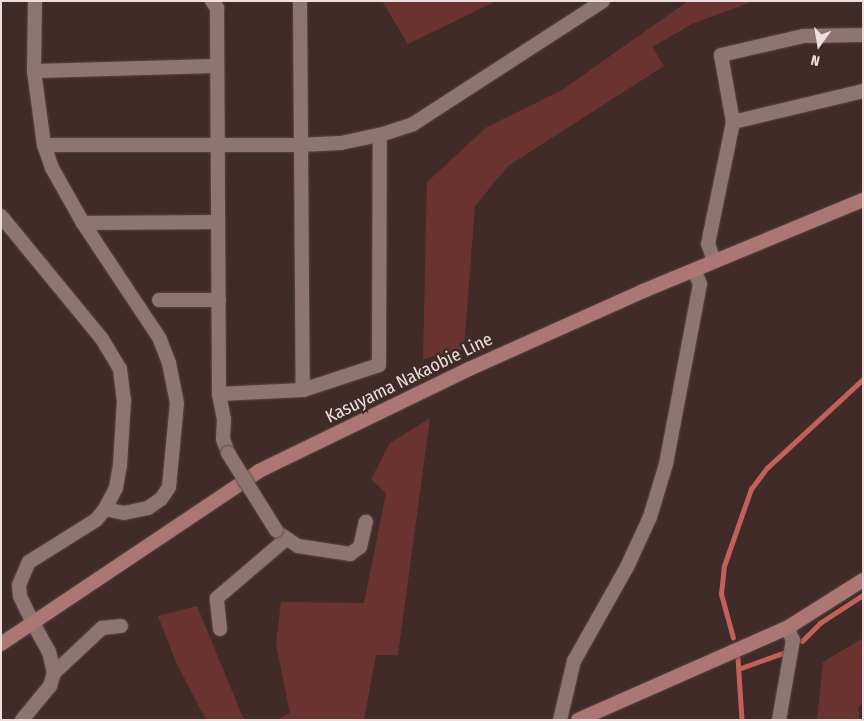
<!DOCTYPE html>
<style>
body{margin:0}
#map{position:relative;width:864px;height:721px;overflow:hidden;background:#412b29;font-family:"Fira Sans Condensed",sans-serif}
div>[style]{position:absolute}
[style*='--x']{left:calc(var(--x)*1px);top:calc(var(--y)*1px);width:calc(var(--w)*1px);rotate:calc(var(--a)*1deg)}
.green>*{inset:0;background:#6b332f}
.stream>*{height:4.5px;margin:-2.25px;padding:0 2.25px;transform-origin:2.25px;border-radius:2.25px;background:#c1615a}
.roads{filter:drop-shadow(0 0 1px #5b4846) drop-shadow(0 0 1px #5b4846)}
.minor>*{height:14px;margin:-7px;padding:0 7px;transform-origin:7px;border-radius:7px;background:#8f7572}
.tertiary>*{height:14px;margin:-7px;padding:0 7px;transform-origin:7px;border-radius:7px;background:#8f7572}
.secondary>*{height:14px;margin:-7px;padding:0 7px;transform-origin:7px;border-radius:7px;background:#ac7773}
.bridges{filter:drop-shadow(0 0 1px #5b4846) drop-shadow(0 0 1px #5b4846)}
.minor-bridge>*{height:14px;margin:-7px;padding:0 7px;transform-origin:7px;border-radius:7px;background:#8f7572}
span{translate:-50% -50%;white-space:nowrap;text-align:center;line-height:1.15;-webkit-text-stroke:5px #412b29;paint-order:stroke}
.street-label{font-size:18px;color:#eedfde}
.frame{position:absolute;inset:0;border:2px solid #eedfde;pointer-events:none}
.north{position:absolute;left:794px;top:20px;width:50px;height:50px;-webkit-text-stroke:4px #412b29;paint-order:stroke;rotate:193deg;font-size:14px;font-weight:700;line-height:20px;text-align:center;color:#eedfde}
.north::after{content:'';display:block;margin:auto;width:18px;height:22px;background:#eedfde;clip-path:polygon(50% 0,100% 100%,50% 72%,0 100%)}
</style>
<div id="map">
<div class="green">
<div style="clip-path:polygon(382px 1px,496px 1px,408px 44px)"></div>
<div style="clip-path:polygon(688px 1px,754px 1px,692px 24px,652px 47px,664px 66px,508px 166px,475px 206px,464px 349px,423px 359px,427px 182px,487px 127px,562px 90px)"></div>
<div style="clip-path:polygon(430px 418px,398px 655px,376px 655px,364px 720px,276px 720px,290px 713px,276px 644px,281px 602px,364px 603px,386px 493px,371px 479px,390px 443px)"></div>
<div style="clip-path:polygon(197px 606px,244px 720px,206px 720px,176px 662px,158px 616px)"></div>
<div style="clip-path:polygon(863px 638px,863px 702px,858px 708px,860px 720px,817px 720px,823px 662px)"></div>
</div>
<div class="stream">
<div style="--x:733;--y:638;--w:46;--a:-105.3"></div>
<div style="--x:721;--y:594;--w:28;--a:-84"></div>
<div style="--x:724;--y:566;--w:82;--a:-70.7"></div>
<div style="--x:751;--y:489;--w:26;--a:-53"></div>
<div style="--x:767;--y:468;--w:131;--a:-42.8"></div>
<div style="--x:802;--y:641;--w:25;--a:-45"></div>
<div style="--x:820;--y:623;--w:51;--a:-33.1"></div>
<div style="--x:738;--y:658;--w:62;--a:86.3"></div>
<div style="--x:741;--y:668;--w:45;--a:-19.7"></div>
</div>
<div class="roads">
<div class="minor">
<div style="--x:212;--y:1;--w:9;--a:54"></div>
<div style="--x:217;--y:8;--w:386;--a:89.7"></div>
<div style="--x:219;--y:394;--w:84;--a:-2.7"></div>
<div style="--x:303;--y:390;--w:80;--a:-18.2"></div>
<div style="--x:379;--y:365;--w:230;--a:-89.8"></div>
<div style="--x:300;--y:1;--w:389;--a:89.6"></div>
<div style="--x:34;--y:71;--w:183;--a:-1.6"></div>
<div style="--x:733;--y:122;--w:68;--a:-100.2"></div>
<div style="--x:721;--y:55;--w:84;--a:-13"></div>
<div style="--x:803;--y:36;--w:60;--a:-1"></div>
<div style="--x:44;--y:145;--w:255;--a:0"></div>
<div style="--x:299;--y:145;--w:42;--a:-2.7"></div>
<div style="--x:341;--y:143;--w:40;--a:-12"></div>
<div style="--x:380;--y:135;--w:35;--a:-18"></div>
<div style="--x:413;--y:124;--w:226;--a:-32.9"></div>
<div style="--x:1;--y:216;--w:159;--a:50.6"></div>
<div style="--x:102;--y:339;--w:35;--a:59"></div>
<div style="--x:120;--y:369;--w:31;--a:83"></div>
<div style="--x:124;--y:400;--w:65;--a:93.5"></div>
<div style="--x:120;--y:465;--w:23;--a:100"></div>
<div style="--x:116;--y:488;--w:24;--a:118"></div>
<div style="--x:105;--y:509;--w:19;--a:12"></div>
<div style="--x:124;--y:513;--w:25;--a:-12"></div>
<div style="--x:148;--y:508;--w:16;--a:-35"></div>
<div style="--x:161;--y:499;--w:14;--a:-56"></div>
<div style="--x:169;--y:487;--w:84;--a:-84.6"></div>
<div style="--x:177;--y:403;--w:41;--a:-101.3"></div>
<div style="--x:169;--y:363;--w:26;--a:-111"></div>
<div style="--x:160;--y:339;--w:139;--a:-123.6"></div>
<div style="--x:83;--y:223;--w:63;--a:-119.4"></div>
<div style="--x:52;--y:168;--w:24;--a:-109"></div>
<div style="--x:44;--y:145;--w:75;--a:-97.7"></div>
<div style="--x:34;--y:71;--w:70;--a:-89.2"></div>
<div style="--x:83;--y:223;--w:135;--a:-0.4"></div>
<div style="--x:714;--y:261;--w:18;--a:-109"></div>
<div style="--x:708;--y:244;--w:125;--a:-78.4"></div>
<div style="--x:733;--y:122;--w:134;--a:-13.4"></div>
<div style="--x:159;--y:300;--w:60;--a:0"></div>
<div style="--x:219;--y:394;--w:25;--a:79"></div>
<div style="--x:224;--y:419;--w:20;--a:93"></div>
<div style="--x:223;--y:439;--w:15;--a:70"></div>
<div style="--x:280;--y:534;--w:22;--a:34"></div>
<div style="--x:298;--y:546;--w:53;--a:8.7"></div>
<div style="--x:350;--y:554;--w:12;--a:-35"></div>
<div style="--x:360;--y:547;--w:26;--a:-77"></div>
<div style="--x:220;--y:629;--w:31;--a:-96"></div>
<div style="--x:217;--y:598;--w:89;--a:-40.5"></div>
<div style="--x:54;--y:673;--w:66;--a:-43.2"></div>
<div style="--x:102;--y:628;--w:19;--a:-6"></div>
<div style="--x:22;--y:720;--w:44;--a:-50.5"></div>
<div style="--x:50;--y:686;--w:14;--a:-73"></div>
<div style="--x:54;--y:673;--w:22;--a:-103"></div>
<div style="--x:49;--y:652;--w:33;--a:-119"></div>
<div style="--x:560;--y:720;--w:61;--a:-76.7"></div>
<div style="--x:574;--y:661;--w:108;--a:-60.6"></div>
<div style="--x:627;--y:567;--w:55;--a:-65.3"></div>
<div style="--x:650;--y:517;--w:55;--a:-73.2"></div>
<div style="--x:666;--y:464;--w:183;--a:-79.3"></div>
<div style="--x:700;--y:284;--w:15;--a:-113"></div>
<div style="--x:779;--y:720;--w:81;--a:-80.1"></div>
<div style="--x:793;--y:640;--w:13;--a:-117"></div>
</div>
<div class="tertiary">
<div style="--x:33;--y:623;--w:30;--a:-116"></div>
<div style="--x:20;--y:596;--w:11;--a:-95"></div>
<div style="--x:19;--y:585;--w:25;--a:-67"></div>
<div style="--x:29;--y:562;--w:79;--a:-32.1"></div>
<div style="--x:96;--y:520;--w:14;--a:-51"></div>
</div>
<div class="secondary">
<div style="--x:1;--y:644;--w:311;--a:-33.8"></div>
<div style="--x:259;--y:471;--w:233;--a:-25.9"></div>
<div style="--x:469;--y:369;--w:191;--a:-24.1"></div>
<div style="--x:643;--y:291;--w:238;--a:-22.5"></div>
<div style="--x:578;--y:720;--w:228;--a:-23.8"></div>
<div style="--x:787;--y:628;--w:90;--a:-32.3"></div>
</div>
</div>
<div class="bridges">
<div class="minor-bridge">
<div style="--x:228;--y:453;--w:91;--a:58.1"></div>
</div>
</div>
<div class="street-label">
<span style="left:409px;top:378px;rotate:-26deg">Kasuyama Nakaobie Line</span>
</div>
<div class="frame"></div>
<div class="north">N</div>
</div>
